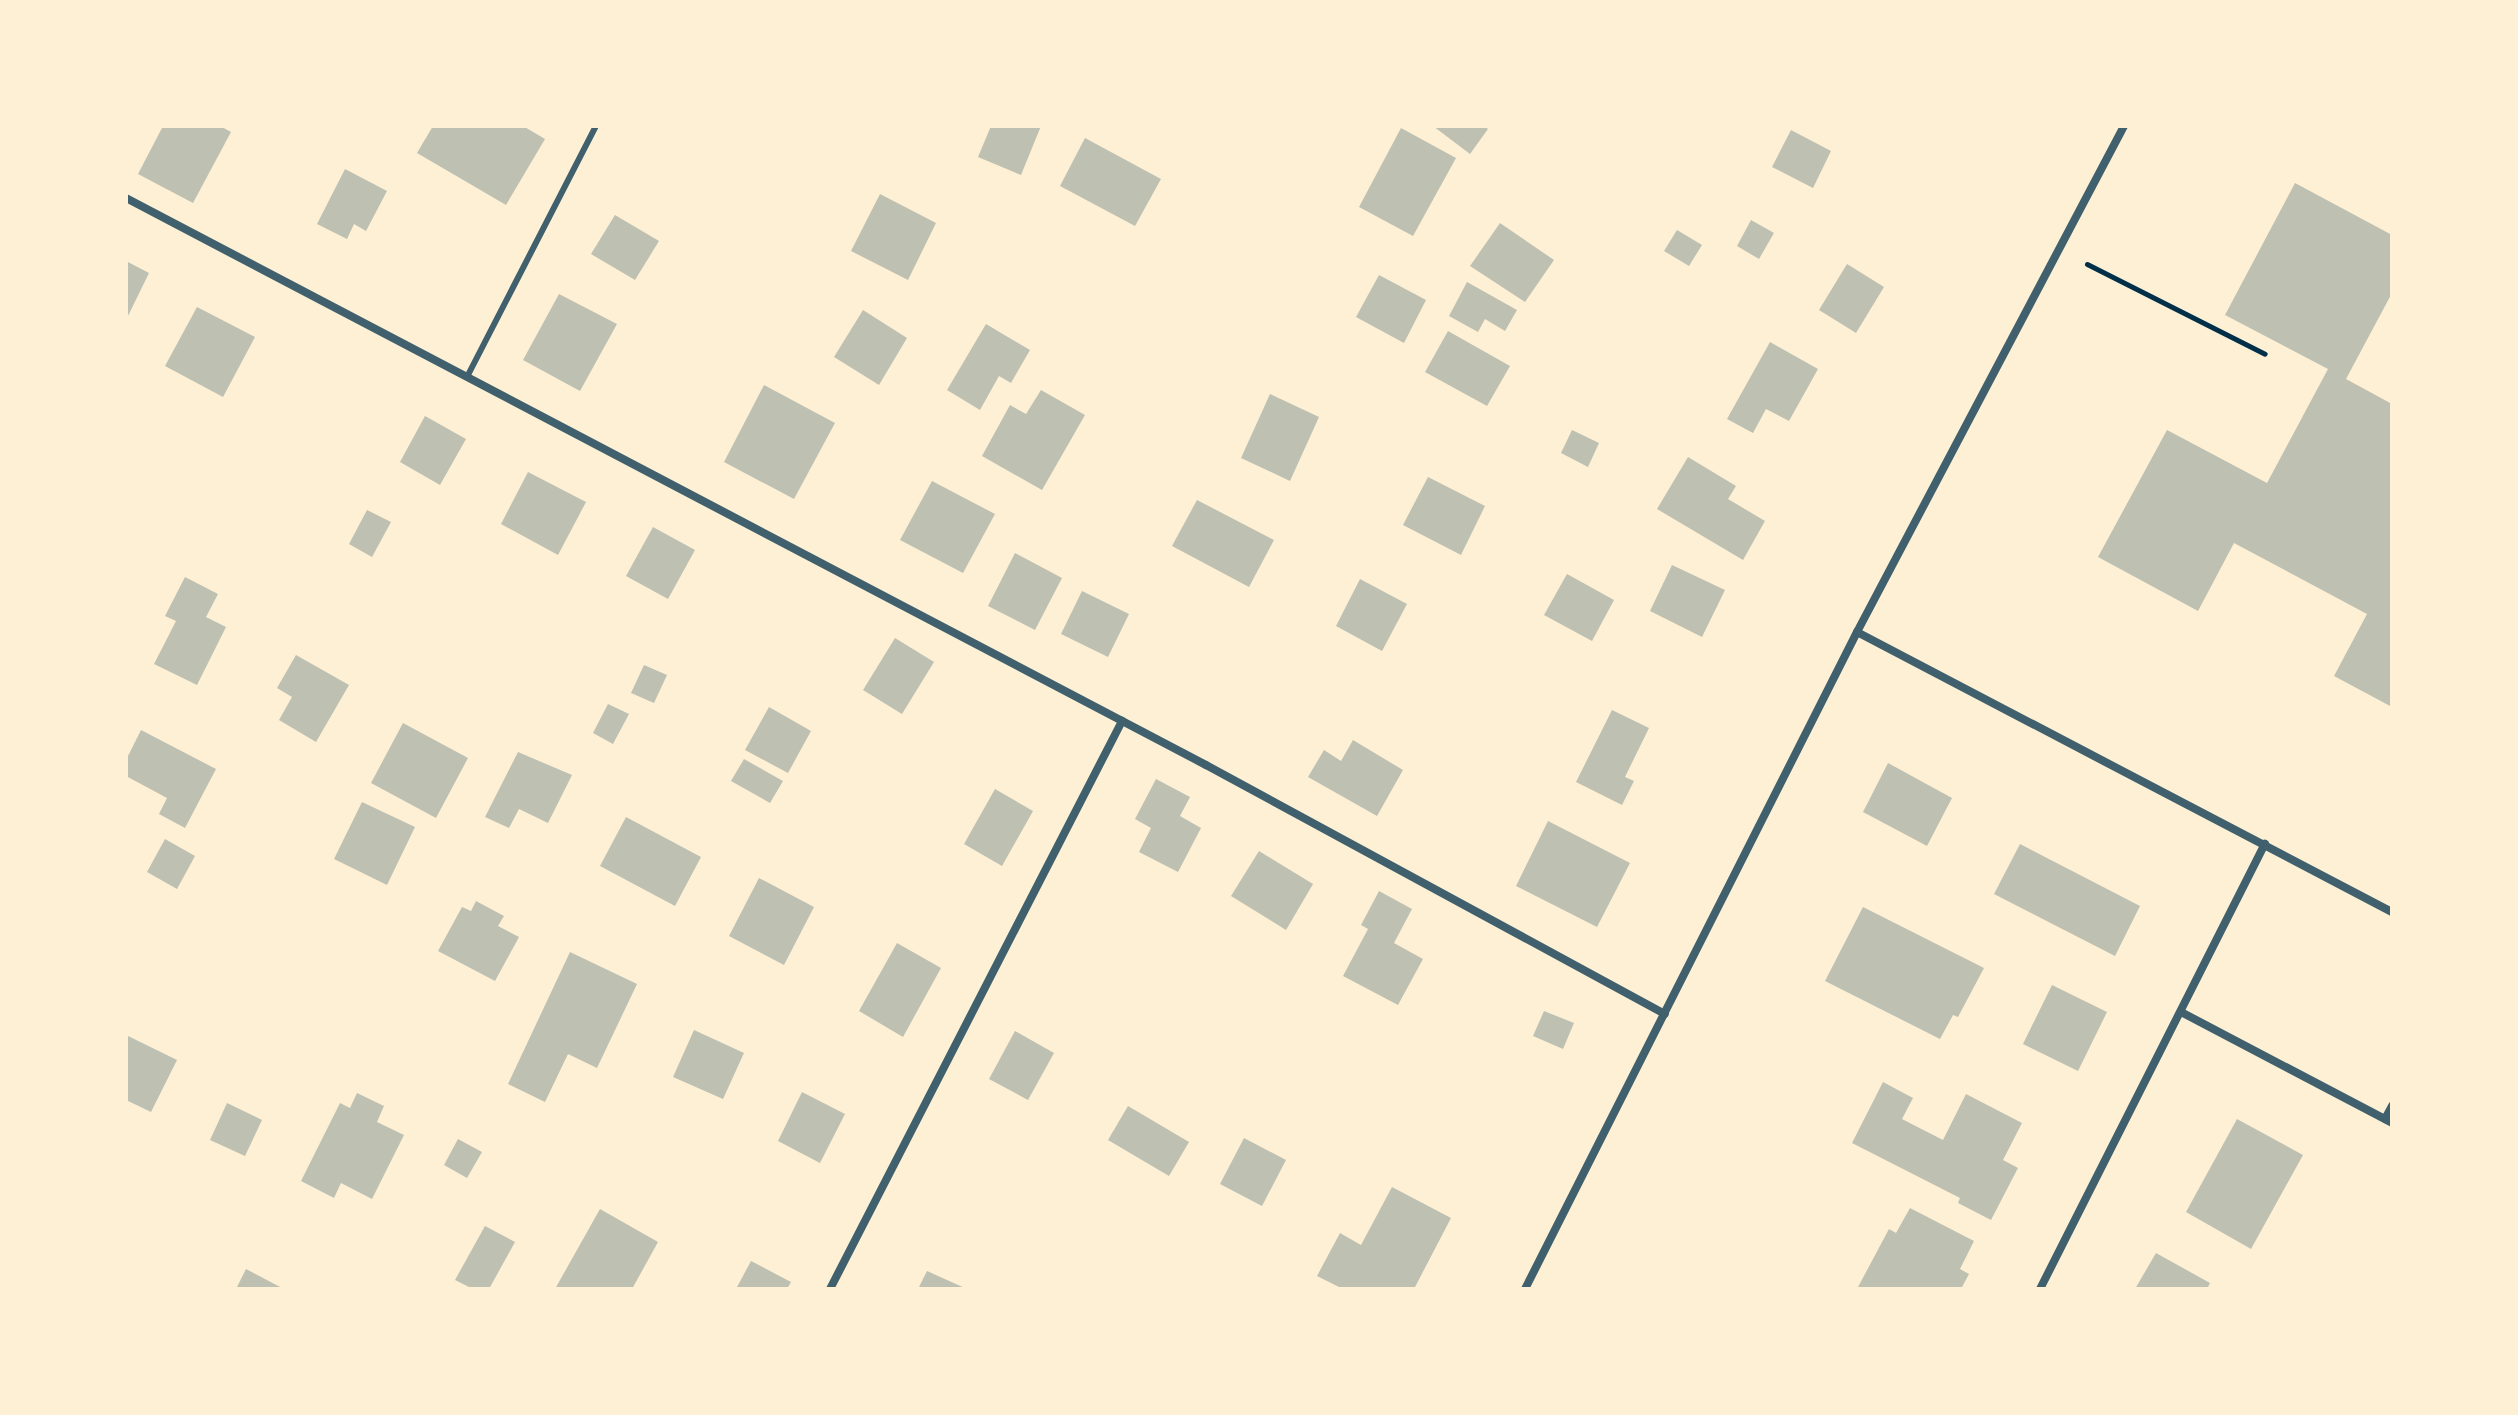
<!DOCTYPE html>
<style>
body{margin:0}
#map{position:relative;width:2518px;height:1415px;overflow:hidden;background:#fdf0d5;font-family:Overpass,sans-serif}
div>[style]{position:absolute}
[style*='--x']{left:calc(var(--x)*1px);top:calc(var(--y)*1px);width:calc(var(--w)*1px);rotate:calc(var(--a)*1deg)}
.building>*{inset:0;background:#bec0b2}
.path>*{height:5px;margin:-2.5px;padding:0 2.5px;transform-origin:2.5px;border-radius:2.5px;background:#003049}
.service>*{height:6px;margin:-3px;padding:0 3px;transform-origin:3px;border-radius:3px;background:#3f606c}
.minor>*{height:8px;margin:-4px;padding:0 4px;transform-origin:4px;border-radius:4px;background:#3f606c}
span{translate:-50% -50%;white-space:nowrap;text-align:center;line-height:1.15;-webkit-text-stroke:7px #fdf0d5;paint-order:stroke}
.frame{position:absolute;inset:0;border:128px solid #fdf0d5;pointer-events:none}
</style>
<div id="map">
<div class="building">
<div style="clip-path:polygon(163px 126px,220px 126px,231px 132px,193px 203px,138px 174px)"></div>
<div style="clip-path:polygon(433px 126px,523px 126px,545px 139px,506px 205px,417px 153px)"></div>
<div style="clip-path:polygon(991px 126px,1041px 126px,1021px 175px,978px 157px)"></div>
<div style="clip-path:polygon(1433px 126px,1484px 126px,1488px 129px,1470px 154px)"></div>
<div style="clip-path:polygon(1401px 128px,1456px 158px,1413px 236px,1359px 207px)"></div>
<div style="clip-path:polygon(1791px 130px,1831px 151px,1813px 188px,1772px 167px)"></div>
<div style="clip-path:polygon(1085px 138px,1161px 179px,1135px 226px,1060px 186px)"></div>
<div style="clip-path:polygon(345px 169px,387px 191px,366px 231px,354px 224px,347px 239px,317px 224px)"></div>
<div style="clip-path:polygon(2295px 183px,2392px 235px,2392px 293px,2346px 379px,2392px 404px,2392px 707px,2334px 676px,2367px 614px,2234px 543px,2198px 611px,2098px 557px,2167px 430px,2267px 483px,2328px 369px,2225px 315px)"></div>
<div style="clip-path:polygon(880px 194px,936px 223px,908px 280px,851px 251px)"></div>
<div style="clip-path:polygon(615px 215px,659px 241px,635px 280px,591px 254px)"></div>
<div style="clip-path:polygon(1751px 220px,1774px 233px,1759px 259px,1737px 246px)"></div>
<div style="clip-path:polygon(1500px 223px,1554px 260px,1525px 302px,1470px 266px)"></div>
<div style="clip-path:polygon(1677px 230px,1702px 245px,1689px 266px,1664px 251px)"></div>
<div style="clip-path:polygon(126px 261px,149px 273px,126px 320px)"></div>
<div style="clip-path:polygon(1847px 264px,1884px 287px,1856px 333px,1819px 310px)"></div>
<div style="clip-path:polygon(1379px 275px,1426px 300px,1404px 343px,1356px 317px)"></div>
<div style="clip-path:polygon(1467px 282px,1517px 310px,1505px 331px,1485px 319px,1478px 332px,1449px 316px)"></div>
<div style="clip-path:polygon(559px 294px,617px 324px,580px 391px,523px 360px)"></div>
<div style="clip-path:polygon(197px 307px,255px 337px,223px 397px,165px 366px)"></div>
<div style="clip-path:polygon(863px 310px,907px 338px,879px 385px,834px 357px)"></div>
<div style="clip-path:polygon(986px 324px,1030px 350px,1011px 383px,999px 376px,980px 410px,947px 390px)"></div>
<div style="clip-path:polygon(1448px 331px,1510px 366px,1487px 406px,1425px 372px)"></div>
<div style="clip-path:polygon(1770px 342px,1818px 369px,1789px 421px,1766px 409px,1753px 433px,1727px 419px)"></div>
<div style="clip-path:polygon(764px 385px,835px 423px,794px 499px,724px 462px)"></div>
<div style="clip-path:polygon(1041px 390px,1085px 415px,1042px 490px,982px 456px,1010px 405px,1026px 414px)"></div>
<div style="clip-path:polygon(1270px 394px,1319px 417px,1290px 481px,1241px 458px)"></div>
<div style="clip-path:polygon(425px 416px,466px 439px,440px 485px,400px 462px)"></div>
<div style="clip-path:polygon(1572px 430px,1599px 443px,1588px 467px,1561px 453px)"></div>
<div style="clip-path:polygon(1688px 457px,1736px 486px,1728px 499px,1765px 521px,1743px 560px,1657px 509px)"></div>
<div style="clip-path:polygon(528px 472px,586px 502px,558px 555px,501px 524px)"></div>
<div style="clip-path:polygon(1428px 477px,1485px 506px,1461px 555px,1403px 525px)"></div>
<div style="clip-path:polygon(932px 481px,995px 514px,963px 573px,900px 540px)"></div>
<div style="clip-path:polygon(1197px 500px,1274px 540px,1249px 587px,1172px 546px)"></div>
<div style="clip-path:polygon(367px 510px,391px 522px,372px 557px,349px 544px)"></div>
<div style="clip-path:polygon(653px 527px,695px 550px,668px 599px,626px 576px)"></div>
<div style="clip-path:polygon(1015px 553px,1062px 578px,1035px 630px,988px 606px)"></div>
<div style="clip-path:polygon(1672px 565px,1725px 590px,1702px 637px,1650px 611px)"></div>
<div style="clip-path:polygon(1567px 574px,1614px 600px,1592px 641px,1544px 615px)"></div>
<div style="clip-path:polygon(185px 577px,218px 594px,206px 617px,226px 627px,197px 685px,154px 664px,176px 621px,165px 616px)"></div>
<div style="clip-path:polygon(1360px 579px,1407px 604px,1382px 651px,1336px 626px)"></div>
<div style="clip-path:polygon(1082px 591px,1129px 614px,1108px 657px,1061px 634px)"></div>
<div style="clip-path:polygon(895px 638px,934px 662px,902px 714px,863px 690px)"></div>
<div style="clip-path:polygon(296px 655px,349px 685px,316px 742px,279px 720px,292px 697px,277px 688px)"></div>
<div style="clip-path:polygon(644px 665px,667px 675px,654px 703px,631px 693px)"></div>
<div style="clip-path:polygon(608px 704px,629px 714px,613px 744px,593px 733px)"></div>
<div style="clip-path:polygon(769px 707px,811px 731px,788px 773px,745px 750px)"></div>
<div style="clip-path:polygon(1612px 710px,1649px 728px,1625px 777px,1634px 781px,1622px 805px,1576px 782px)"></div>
<div style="clip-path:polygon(403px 723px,468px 758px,436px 818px,371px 783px)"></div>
<div style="clip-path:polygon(141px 730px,216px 769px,185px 828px,159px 814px,167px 798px,126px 776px,126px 760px)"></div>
<div style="clip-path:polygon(1353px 740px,1403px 770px,1377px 816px,1308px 777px,1324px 750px,1341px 761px)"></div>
<div style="clip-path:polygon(518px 752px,572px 775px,548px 823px,519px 809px,509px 828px,485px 817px)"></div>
<div style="clip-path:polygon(744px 759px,783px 781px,770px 803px,731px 781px)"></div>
<div style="clip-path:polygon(1888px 763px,1952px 798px,1927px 846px,1863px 812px)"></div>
<div style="clip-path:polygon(1156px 779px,1190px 797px,1180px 816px,1201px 828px,1178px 872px,1139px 852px,1151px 828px,1135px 819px)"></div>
<div style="clip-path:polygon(995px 789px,1033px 811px,1002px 866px,964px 844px)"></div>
<div style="clip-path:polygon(362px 802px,415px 827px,387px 885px,334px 859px)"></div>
<div style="clip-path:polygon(626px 817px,701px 857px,675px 906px,600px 866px)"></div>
<div style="clip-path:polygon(1548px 821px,1630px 863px,1597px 927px,1516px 886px)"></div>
<div style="clip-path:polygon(165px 839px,195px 856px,177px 889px,147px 872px)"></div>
<div style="clip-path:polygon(2020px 844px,2140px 906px,2115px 956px,1994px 894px)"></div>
<div style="clip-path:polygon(1259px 851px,1313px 884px,1286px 930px,1231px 896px)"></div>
<div style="clip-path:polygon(759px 878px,814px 907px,784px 965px,729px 936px)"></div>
<div style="clip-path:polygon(1379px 891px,1412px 909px,1394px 943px,1423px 959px,1398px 1005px,1343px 976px,1368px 929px,1361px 925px)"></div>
<div style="clip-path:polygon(476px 901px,504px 916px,498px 926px,519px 937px,495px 981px,438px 951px,462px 907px,471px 911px)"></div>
<div style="clip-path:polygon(1863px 907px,1984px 968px,1958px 1017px,1953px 1015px,1940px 1039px,1825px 981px)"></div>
<div style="clip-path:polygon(897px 943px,941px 968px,903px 1037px,859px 1011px)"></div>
<div style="clip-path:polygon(570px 952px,637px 984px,597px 1068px,568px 1054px,545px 1102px,508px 1084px)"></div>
<div style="clip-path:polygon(2052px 985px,2107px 1012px,2078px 1071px,2023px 1044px)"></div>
<div style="clip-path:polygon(1544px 1011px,1574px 1023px,1563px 1049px,1533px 1036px)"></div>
<div style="clip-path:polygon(694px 1030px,744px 1053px,723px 1099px,673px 1077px)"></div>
<div style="clip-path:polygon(1015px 1031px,1054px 1053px,1028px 1100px,989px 1079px)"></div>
<div style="clip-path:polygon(126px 1035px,177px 1060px,151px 1112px,126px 1100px)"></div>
<div style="clip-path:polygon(1883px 1082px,1913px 1098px,1902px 1119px,1943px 1140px,1966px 1094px,2022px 1123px,2003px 1160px,2018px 1168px,1991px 1220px,1958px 1203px,1960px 1198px,1852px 1143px)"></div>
<div style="clip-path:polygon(802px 1092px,845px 1114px,820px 1163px,778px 1141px)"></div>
<div style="clip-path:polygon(357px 1093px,384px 1106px,377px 1122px,404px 1135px,372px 1199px,341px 1183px,334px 1198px,301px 1181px,340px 1103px,350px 1108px)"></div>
<div style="clip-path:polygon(227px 1103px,262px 1120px,245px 1156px,210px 1140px)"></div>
<div style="clip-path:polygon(1128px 1106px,1189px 1142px,1169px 1176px,1108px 1140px)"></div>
<div style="clip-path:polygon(2237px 1119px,2303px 1155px,2251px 1249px,2186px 1212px)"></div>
<div style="clip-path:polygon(1244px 1138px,1286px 1160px,1262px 1206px,1220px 1184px)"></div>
<div style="clip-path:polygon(458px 1139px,482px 1152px,467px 1178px,444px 1165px)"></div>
<div style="clip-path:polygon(1392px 1187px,1451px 1218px,1414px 1289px,1343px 1289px,1317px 1276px,1340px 1233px,1361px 1245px)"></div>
<div style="clip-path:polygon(1910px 1208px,1974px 1241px,1960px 1269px,1969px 1274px,1961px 1289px,1857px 1289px,1889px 1229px,1896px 1233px)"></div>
<div style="clip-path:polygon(600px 1209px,658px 1242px,632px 1289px,555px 1289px)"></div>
<div style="clip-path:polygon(485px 1226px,515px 1242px,489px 1289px,473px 1289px,455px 1280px)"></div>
<div style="clip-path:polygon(2156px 1253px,2210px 1283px,2207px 1289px,2135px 1289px)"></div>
<div style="clip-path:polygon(751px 1261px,791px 1282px,787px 1289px,736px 1289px)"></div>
<div style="clip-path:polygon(246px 1269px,284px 1289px,236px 1289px)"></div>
<div style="clip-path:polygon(927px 1271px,967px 1289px,918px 1289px)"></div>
</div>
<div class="path">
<div style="--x:2087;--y:264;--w:199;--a:26.8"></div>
</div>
<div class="service">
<div style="--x:468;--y:375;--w:280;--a:-62.8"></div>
</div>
<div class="minor">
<div style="--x:126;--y:198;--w:1220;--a:27.7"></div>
<div style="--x:1206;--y:765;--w:522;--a:28.48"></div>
<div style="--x:1857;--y:632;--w:604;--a:27.63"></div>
<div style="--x:2181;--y:1012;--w:238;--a:27.7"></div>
<div style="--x:2385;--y:1119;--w:15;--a:-62"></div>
<div style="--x:830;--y:1289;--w:639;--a:-62.79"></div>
<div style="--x:1525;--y:1289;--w:736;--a:-63.19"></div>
<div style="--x:1857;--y:632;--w:572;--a:-62.18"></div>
<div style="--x:2040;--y:1289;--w:499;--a:-63.2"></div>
</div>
<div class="frame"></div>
</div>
